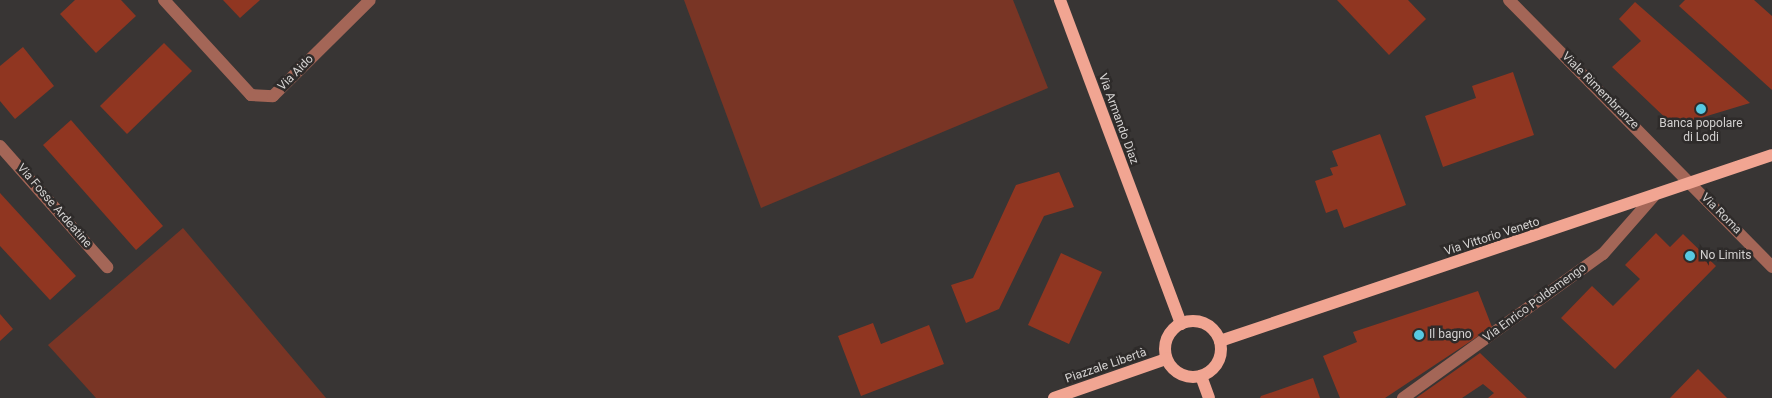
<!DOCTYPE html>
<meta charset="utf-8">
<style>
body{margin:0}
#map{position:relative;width:1772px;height:398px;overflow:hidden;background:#383534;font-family:Roboto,sans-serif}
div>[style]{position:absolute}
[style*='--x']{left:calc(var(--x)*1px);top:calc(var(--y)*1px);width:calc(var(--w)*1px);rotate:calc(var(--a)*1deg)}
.green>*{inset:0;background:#793525}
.building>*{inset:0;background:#903621}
.minor>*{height:12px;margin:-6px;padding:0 6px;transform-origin:6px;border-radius:6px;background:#a46657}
.major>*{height:12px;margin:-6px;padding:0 6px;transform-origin:6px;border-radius:6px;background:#f1a592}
.major>.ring{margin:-6px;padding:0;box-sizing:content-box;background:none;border:12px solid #f1a592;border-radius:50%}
.dots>*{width:14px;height:14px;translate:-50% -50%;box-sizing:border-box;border:2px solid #2e2b2a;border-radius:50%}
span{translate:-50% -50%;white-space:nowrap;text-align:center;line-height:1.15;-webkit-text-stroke:5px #2e2b2a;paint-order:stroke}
.street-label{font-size:12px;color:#d3d1d0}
.poi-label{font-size:12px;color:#d3d1d0}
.left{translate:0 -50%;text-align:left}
</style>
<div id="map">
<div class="green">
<div style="clip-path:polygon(684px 0,1013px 0,1048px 88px,761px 208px)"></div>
<div style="clip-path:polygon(183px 228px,326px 398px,96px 398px,48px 345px)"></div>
</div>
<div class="building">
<div style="clip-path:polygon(75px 0,121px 0,136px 16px,96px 53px,60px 14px)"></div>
<div style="clip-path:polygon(223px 0,260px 0,240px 18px)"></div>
<div style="clip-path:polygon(1337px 0,1408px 0,1426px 19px,1389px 55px)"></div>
<div style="clip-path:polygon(1685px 0,1754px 0,1772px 16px,1772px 90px,1679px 6px)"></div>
<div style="clip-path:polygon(1635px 2px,1750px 103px,1674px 126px,1612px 67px,1641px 41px,1619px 19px)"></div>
<div style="clip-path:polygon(164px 43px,192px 71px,127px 134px,100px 106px)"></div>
<div style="clip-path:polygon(23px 47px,54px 86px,15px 119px,0 101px,0 66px)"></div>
<div style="clip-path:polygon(1513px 72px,1534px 135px,1443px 167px,1425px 116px,1476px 98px,1472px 86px)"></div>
<div style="clip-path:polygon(71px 120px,163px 226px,136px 250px,43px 145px)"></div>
<div style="clip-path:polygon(1380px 134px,1406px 205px,1344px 228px,1337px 209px,1326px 213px,1315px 181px,1333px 175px,1330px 168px,1338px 166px,1332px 151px)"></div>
<div style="clip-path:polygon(1059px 172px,1074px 207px,1044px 216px,999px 309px,966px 323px,951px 285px,973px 278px,1016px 185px)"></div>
<div style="clip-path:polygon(0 193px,76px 276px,50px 300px,0 246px)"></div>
<div style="clip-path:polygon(1656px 233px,1670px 247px,1683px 234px,1716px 266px,1615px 369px,1561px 318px,1592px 286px,1613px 306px,1640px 279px,1625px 265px)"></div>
<div style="clip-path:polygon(1061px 253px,1102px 272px,1069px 344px,1028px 325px)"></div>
<div style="clip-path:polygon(1478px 291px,1492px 327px,1385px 398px,1340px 398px,1323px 356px,1357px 342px,1353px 332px)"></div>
<div style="clip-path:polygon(0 314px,13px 329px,0 341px)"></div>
<div style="clip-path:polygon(873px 323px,881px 344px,929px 325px,944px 364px,861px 396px,838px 336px)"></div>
<div style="clip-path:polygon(1480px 353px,1527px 398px,1488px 398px,1494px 393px,1483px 384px,1462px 398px,1416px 398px)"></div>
<div style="clip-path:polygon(1698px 369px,1727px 398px,1670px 398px)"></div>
<div style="clip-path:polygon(1313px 378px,1320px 398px,1260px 398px,1261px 396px)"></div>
</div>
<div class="minor">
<div style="--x:164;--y:0;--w:129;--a:47.5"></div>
<div style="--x:251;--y:95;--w:22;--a:3"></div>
<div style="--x:273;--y:96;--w:136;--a:-44.7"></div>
<div style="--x:1509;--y:0;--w:375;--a:45.4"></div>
<div style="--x:0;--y:146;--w:162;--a:48.5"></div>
<div style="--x:1403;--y:398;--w:246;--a:-35.8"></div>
<div style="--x:1603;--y:254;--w:77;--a:-48.7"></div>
</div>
<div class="major">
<div style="--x:1060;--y:0;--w:346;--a:69.5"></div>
<div class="ring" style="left:1165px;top:321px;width:44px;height:44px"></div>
<div style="--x:1220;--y:341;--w:582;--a:-18.62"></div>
<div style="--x:1201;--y:376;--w:23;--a:70"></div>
<div style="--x:1054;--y:398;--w:119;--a:-19.2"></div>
</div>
<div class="dots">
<div style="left:1701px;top:109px;background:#57c9e2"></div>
<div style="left:1690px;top:256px;background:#57c9e2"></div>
<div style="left:1419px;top:335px;background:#57c9e2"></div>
</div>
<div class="street-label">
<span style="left:296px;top:73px;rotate:-45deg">Via Aido</span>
<span style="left:1600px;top:91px;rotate:45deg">Viale Rimembranze</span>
<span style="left:1118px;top:119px;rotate:70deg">Via Armando Diaz</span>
<span style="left:54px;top:206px;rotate:49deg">Via Fosse Ardeatine</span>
<span style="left:1721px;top:214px;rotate:45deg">Via Roma</span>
<span style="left:1492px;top:237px;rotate:-18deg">Via Vittorio Veneto</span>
<span style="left:1535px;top:303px;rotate:-36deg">Via Enrico Poldemengo</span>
<span style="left:1106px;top:366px;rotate:-19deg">Piazzale Libertà</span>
</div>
<div class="poi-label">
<span style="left:1701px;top:131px">Banca popolare<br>di Lodi</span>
<span class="left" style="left:1700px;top:256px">No Limits</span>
<span class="left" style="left:1429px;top:335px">Il bagno</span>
</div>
</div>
